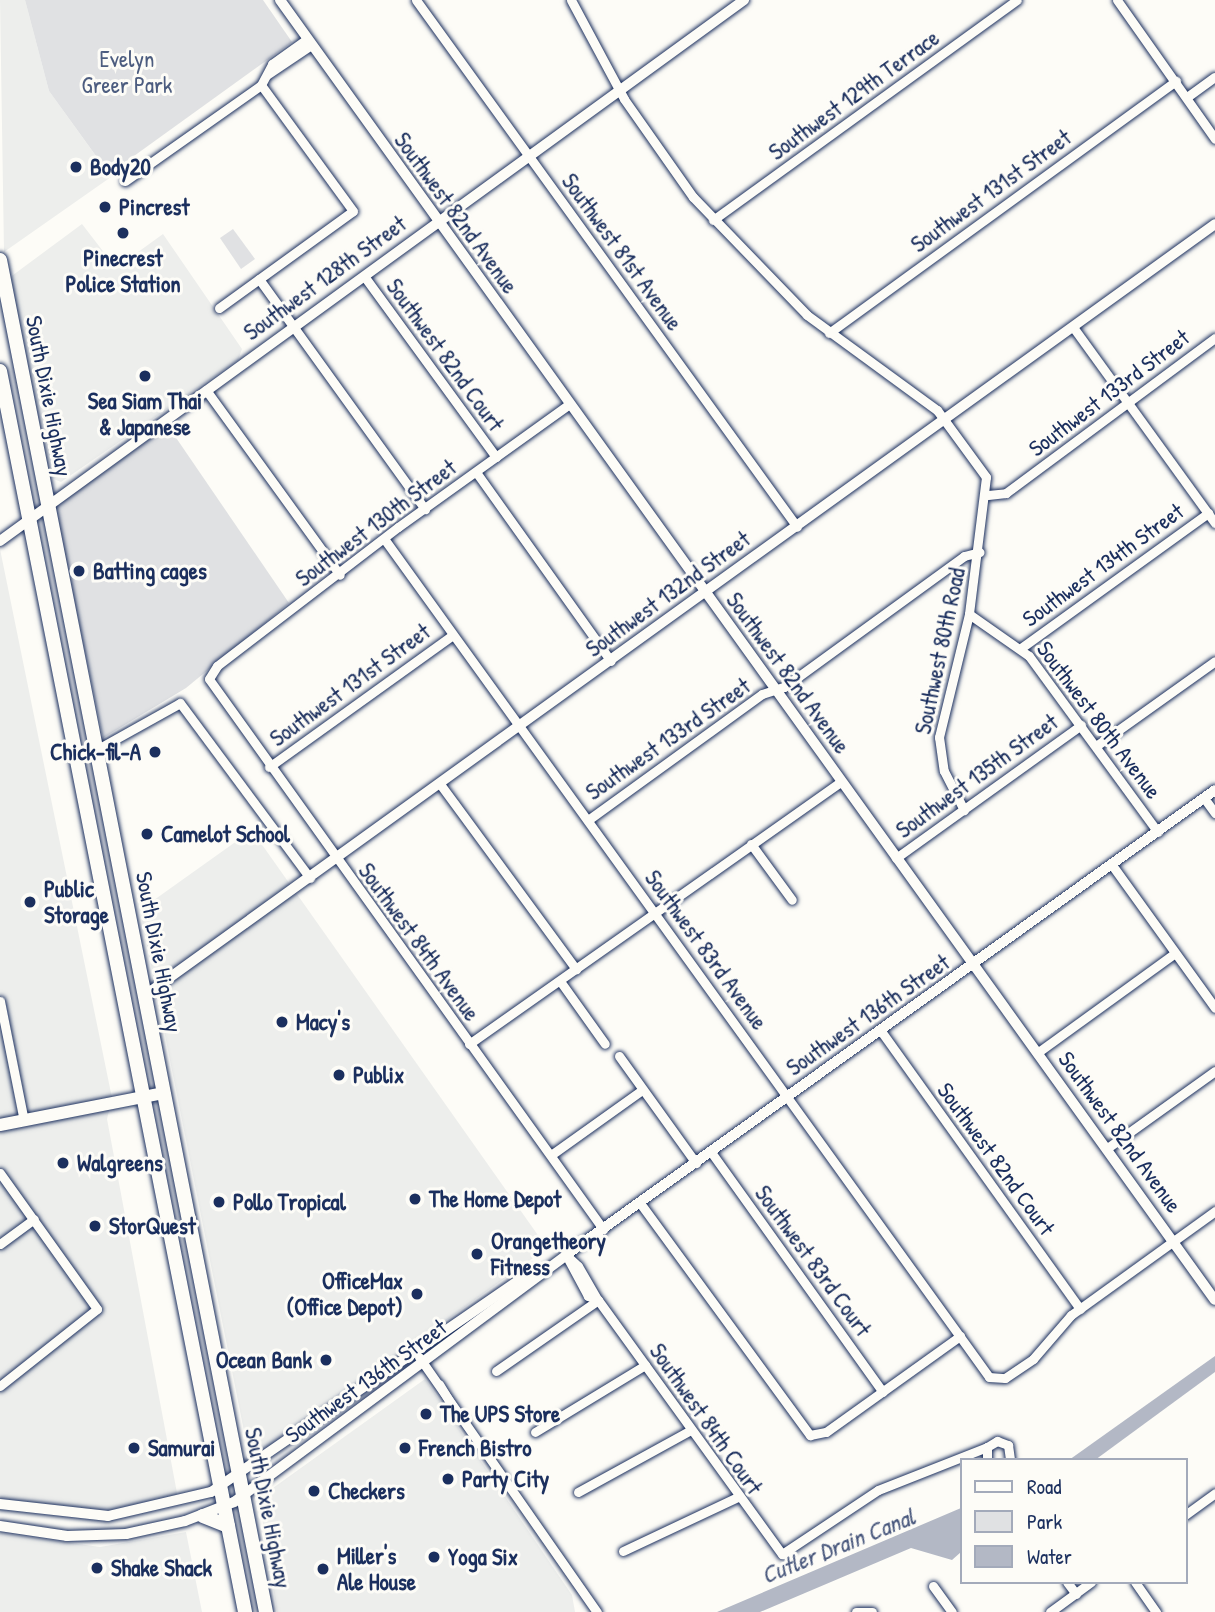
<!DOCTYPE html>
<style>
body{margin:0}
#map{position:relative;width:1215px;height:1612px;overflow:hidden;background:#fdfcf7;font-family:"Patrick Hand",sans-serif}
div>[style]{position:absolute}
[style*='--x']{left:calc(var(--x)*1px);top:calc(var(--y)*1px);width:calc(var(--w)*1px);rotate:calc(var(--a)*1deg)}
.built>*{inset:0;background:#edeeec}
.green>*{inset:0;background:#e0e1e3}
.water>*{inset:0;background:#b3b8c5}
.roads{filter:drop-shadow(0 0 2px #1b2f5e) drop-shadow(0 0 2px #1b2f5e)}
.minor>*{height:9px;margin:-4.5px;padding:0 4.5px;transform-origin:4.5px;border-radius:4.5px;background:#fdfcf7}
.tertiary>*{height:10px;margin:-5px;padding:0 5px;transform-origin:5px;border-radius:5px;background:#fdfcf7}
.secondary>*{height:12px;margin:-6px;padding:0 6px;transform-origin:6px;border-radius:6px;background:#fdfcf7}
.trunk>*{height:14px;margin:-7px;padding:0 7px;transform-origin:7px;border-radius:7px;background:#fdfcf7}
.dots>*{width:19px;height:19px;translate:-50% -50%;box-sizing:border-box;border:4px solid #fdfcf7;border-radius:50%}
span{translate:-50% -50%;white-space:nowrap;text-align:center;line-height:1.15;-webkit-text-stroke:6px #fdfcf7;paint-order:stroke}
.park-label{font-size:23px;color:#4c5c7f}
.street-label{font-size:23px;color:#1b2f5e}
.poi-label{font-size:23px;color:#1b2f5e;font-weight:700}
.left{translate:0 -50%;text-align:left}
.right{translate:-100% -50%;text-align:right}
.water-label{font-size:24px;color:#49587d;font-style:italic}
.legend{position:absolute;left:960px;top:1458px;width:228px;height:126px;box-sizing:border-box;background:#fdfcf7;border:2px solid #a3aaba;margin:0;padding:9px 12px;list-style:none;font-size:21px;color:#1b2f5e}
.legend li{display:flex;align-items:center;gap:14px;height:35px}
.legend b{width:35px;border:2px solid #a3aaba}
</style>
<div id="map">
<div class="built">
<div style="clip-path:polygon(0 0,25px 0,49px 91px,111px 177px,4px 252px)"></div>
<div style="clip-path:polygon(82px 224px,116px 268px,163px 234px,242px 349px,238px 360px,61px 482px,49px 477px,9px 278px)"></div>
<div style="clip-path:polygon(0 549px,112px 1098px,107px 1119px,177px 1493px,173px 1502px,148px 1508px,76px 1514px,0 1500px)"></div>
<div style="clip-path:polygon(241px 838px,258px 839px,547px 1248px,250px 1461px,140px 910px)"></div>
<div style="clip-path:polygon(425px 1379px,572px 1595px,575px 1612px,277px 1612px,259px 1498px)"></div>
<div style="clip-path:polygon(186px 1532px,202px 1612px,0 1612px,0 1533px,100px 1547px)"></div>
</div>
<div class="green">
<div style="clip-path:polygon(25px 0,263px 0,292px 42px,109px 174px,49px 91px)"></div>
<div style="clip-path:polygon(233px 229px,255px 259px,241px 269px,220px 238px)"></div>
<div style="clip-path:polygon(168px 426px,289px 603px,186px 688px,103px 738px,55px 507px)"></div>
</div>
<div class="water">
<div style="clip-path:polygon(1215px 1356px,1215px 1372px,1095px 1460px,1069px 1460px)"></div>
<div style="clip-path:polygon(961px 1508px,961px 1552px,952px 1560px,911px 1548px,760px 1612px,717px 1612px)"></div>
</div>
<div class="roads">
<div class="minor">
<div style="--x:416;--y:0;--w:650;--a:54.13"></div>
<div style="--x:571;--y:0;--w:112;--a:61.8"></div>
<div style="--x:624;--y:99;--w:120;--a:54.9"></div>
<div style="--x:693;--y:197;--w:164;--a:46"></div>
<div style="--x:807;--y:315;--w:161;--a:36.2"></div>
<div style="--x:937;--y:410;--w:83;--a:53.8"></div>
<div style="--x:986;--y:477;--w:138;--a:97.1"></div>
<div style="--x:969;--y:614;--w:127;--a:103.7"></div>
<div style="--x:939;--y:737;--w:34;--a:82"></div>
<div style="--x:944;--y:771;--w:44;--a:62.9"></div>
<div style="--x:1117;--y:0;--w:170;--a:54.8"></div>
<div style="--x:268;--y:74;--w:52;--a:-34"></div>
<div style="--x:1187;--y:97;--w:34;--a:-36"></div>
<div style="--x:125;--y:181;--w:166;--a:-35.2"></div>
<div style="--x:261;--y:85;--w:24;--a:-62"></div>
<div style="--x:272;--y:64;--w:43;--a:-35.5"></div>
<div style="--x:713;--y:220;--w:375;--a:-35.9"></div>
<div style="--x:364;--y:276;--w:224;--a:53.9"></div>
<div style="--x:259;--y:279;--w:284;--a:54.2"></div>
<div style="--x:219;--y:308;--w:165;--a:-35.9"></div>
<div style="--x:353;--y:211;--w:156;--a:-126.1"></div>
<div style="--x:1073;--y:327;--w:242;--a:54.1"></div>
<div style="--x:829;--y:333;--w:429;--a:-36"></div>
<div style="--x:206;--y:390;--w:228;--a:54.1"></div>
<div style="--x:568;--y:405;--w:209;--a:144.3"></div>
<div style="--x:398;--y:527;--w:228;--a:142.5"></div>
<div style="--x:217;--y:666;--w:15;--a:122"></div>
<div style="--x:209;--y:679;--w:677;--a:54.38"></div>
<div style="--x:476;--y:472;--w:232;--a:54.5"></div>
<div style="--x:988;--y:495;--w:18;--a:-6"></div>
<div style="--x:1006;--y:493;--w:260;--a:-36.6"></div>
<div style="--x:385;--y:540;--w:1032;--a:54.18"></div>
<div style="--x:989;--y:1377;--w:16;--a:4"></div>
<div style="--x:1005;--y:1378;--w:34;--a:-34"></div>
<div style="--x:1033;--y:1359;--w:58;--a:-49.2"></div>
<div style="--x:1071;--y:1315;--w:178;--a:-35.8"></div>
<div style="--x:969;--y:614;--w:73;--a:35"></div>
<div style="--x:1029;--y:656;--w:218;--a:53.8"></div>
<div style="--x:1021;--y:648;--w:231;--a:-35.8"></div>
<div style="--x:1096;--y:746;--w:146;--a:-35.5"></div>
<div style="--x:96;--y:750;--w:96;--a:-29.2"></div>
<div style="--x:180;--y:703;--w:218;--a:53.4"></div>
<div style="--x:269;--y:767;--w:226;--a:-35.7"></div>
<div style="--x:440;--y:784;--w:230;--a:53.7"></div>
<div style="--x:1204;--y:798;--w:19;--a:54"></div>
<div style="--x:588;--y:820;--w:215;--a:-35.9"></div>
<div style="--x:762;--y:694;--w:23;--a:-18"></div>
<div style="--x:784;--y:687;--w:223;--a:-36"></div>
<div style="--x:964;--y:556;--w:16;--a:-14"></div>
<div style="--x:751;--y:844;--w:69;--a:53.8"></div>
<div style="--x:896;--y:858;--w:228;--a:-35.7"></div>
<div style="--x:1112;--y:865;--w:176;--a:54.2"></div>
<div style="--x:560;--y:981;--w:77;--a:54.5"></div>
<div style="--x:0;--y:1001;--w:122;--a:78.7"></div>
<div style="--x:881;--y:1031;--w:342;--a:54.4"></div>
<div style="--x:469;--y:1044;--w:455;--a:-35.2"></div>
<div style="--x:1037;--y:1053;--w:170;--a:-35.9"></div>
<div style="--x:619;--y:1056;--w:132;--a:54.3"></div>
<div style="--x:1106;--y:1149;--w:134;--a:-35.6"></div>
<div style="--x:711;--y:1152;--w:295;--a:54.4"></div>
<div style="--x:551;--y:1155;--w:112;--a:-35.5"></div>
<div style="--x:0;--y:1173;--w:167;--a:54.5"></div>
<div style="--x:97;--y:1309;--w:124;--a:141.6"></div>
<div style="--x:640;--y:1203;--w:288;--a:53.8"></div>
<div style="--x:810;--y:1435;--w:16;--a:-11"></div>
<div style="--x:826;--y:1432;--w:165;--a:-35.6"></div>
<div style="--x:0;--y:1244;--w:42;--a:-36.3"></div>
<div style="--x:566;--y:1255;--w:16;--a:43"></div>
<div style="--x:578;--y:1266;--w:39;--a:60"></div>
<div style="--x:598;--y:1300;--w:11;--a:-158"></div>
<div style="--x:588;--y:1296;--w:47;--a:-118.2"></div>
<div style="--x:419;--y:1357;--w:311;--a:55.1"></div>
<div style="--x:496;--y:1371;--w:124;--a:-34.8"></div>
<div style="--x:598;--y:1300;--w:314;--a:54.1"></div>
<div style="--x:782;--y:1554;--w:115;--a:-33.7"></div>
<div style="--x:878;--y:1490;--w:117;--a:-21.5"></div>
<div style="--x:439;--y:1384;--w:27;--a:59"></div>
<div style="--x:535;--y:1432;--w:129;--a:-31.3"></div>
<div style="--x:987;--y:1460;--w:13;--a:-90"></div>
<div style="--x:987;--y:1447;--w:12;--a:-31"></div>
<div style="--x:997;--y:1441;--w:12;--a:20"></div>
<div style="--x:1008;--y:1445;--w:15;--a:82"></div>
<div style="--x:578;--y:1492;--w:129;--a:-28.8"></div>
<div style="--x:1185;--y:1515;--w:37;--a:-36"></div>
<div style="--x:623;--y:1551;--w:127;--a:-25.2"></div>
<div style="--x:1067;--y:1582;--w:15;--a:53"></div>
<div style="--x:1135;--y:1582;--w:37;--a:55"></div>
<div style="--x:933;--y:1586;--w:32;--a:54"></div>
<div style="--x:856;--y:1612;--w:16;--a:0"></div>
<div style="--x:1050;--y:1612;--w:51;--a:-36.2"></div>
</div>
<div class="tertiary">
<div style="--x:280;--y:0;--w:1601;--a:54.28"></div>
<div style="--x:0;--y:541;--w:920;--a:-36.02"></div>
<div style="--x:144;--y:996;--w:1320;--a:-35.78"></div>
<div style="--x:0;--y:1504;--w:109;--a:6.3"></div>
<div style="--x:108;--y:1516;--w:106;--a:-13.1"></div>
<div style="--x:211;--y:1492;--w:388;--a:-34.5"></div>
<div style="--x:531;--y:1272;--w:12;--a:0"></div>
<div style="--x:0;--y:1526;--w:68;--a:8.5"></div>
<div style="--x:67;--y:1536;--w:59;--a:-1.9"></div>
<div style="--x:126;--y:1534;--w:60;--a:-12.4"></div>
<div style="--x:185;--y:1521;--w:53;--a:-21.2"></div>
<div style="--x:234;--y:1502;--w:414;--a:-36.6"></div>
<div style="--x:566;--y:1255;--w:798;--a:-35.62"></div>
</div>
<div class="secondary">
<div style="--x:0;--y:1125;--w:166;--a:-11.1"></div>
</div>
<div class="trunk">
<div style="--x:0;--y:260;--w:1378;--a:78.87"></div>
<div style="--x:0;--y:371;--w:1265;--a:78.83"></div>
<div style="--x:203;--y:1516;--w:27;--a:22"></div>
</div>
</div>
<div class="dots">
<div style="left:76px;top:167px;background:#1b2f5e"></div>
<div style="left:105px;top:207px;background:#1b2f5e"></div>
<div style="left:123px;top:233px;background:#1b2f5e"></div>
<div style="left:145px;top:376px;background:#1b2f5e"></div>
<div style="left:79px;top:571px;background:#1b2f5e"></div>
<div style="left:155px;top:752px;background:#1b2f5e"></div>
<div style="left:147px;top:834px;background:#1b2f5e"></div>
<div style="left:30px;top:902px;background:#1b2f5e"></div>
<div style="left:282px;top:1022px;background:#1b2f5e"></div>
<div style="left:339px;top:1075px;background:#1b2f5e"></div>
<div style="left:63px;top:1163px;background:#1b2f5e"></div>
<div style="left:415px;top:1199px;background:#1b2f5e"></div>
<div style="left:219px;top:1202px;background:#1b2f5e"></div>
<div style="left:95px;top:1226px;background:#1b2f5e"></div>
<div style="left:477px;top:1254px;background:#1b2f5e"></div>
<div style="left:417px;top:1294px;background:#1b2f5e"></div>
<div style="left:326px;top:1360px;background:#1b2f5e"></div>
<div style="left:426px;top:1414px;background:#1b2f5e"></div>
<div style="left:134px;top:1448px;background:#1b2f5e"></div>
<div style="left:405px;top:1448px;background:#1b2f5e"></div>
<div style="left:448px;top:1479px;background:#1b2f5e"></div>
<div style="left:314px;top:1491px;background:#1b2f5e"></div>
<div style="left:434px;top:1557px;background:#1b2f5e"></div>
<div style="left:97px;top:1568px;background:#1b2f5e"></div>
<div style="left:323px;top:1569px;background:#1b2f5e"></div>
</div>
<div class="park-label">
<span style="left:127px;top:72px">Evelyn<br>Greer Park</span>
</div>
<div class="street-label">
<span style="left:854px;top:95px;rotate:-36deg">Southwest 129th Terrace</span>
<span style="left:991px;top:191px;rotate:-36deg">Southwest 131st Street</span>
<span style="left:456px;top:213px;rotate:54deg">Southwest 82nd Avenue</span>
<span style="left:622px;top:252px;rotate:54deg">Southwest 81st Avenue</span>
<span style="left:325px;top:278px;rotate:-36deg">Southwest 128th Street</span>
<span style="left:445px;top:355px;rotate:54deg">Southwest 82nd Court</span>
<span style="left:1109px;top:393px;rotate:-37deg">Southwest 133rd Street</span>
<span style="left:49px;top:396px;rotate:79deg">South Dixie Highway</span>
<span style="left:376px;top:523px;rotate:-37deg">Southwest 130th Street</span>
<span style="left:1103px;top:565px;rotate:-36deg">Southwest 134th Street</span>
<span style="left:668px;top:594px;rotate:-36deg">Southwest 132nd Street</span>
<span style="left:940px;top:651px;rotate:-78deg">Southwest 80th Road</span>
<span style="left:788px;top:673px;rotate:54deg">Southwest 82nd Avenue</span>
<span style="left:350px;top:685px;rotate:-36deg">Southwest 131st Street</span>
<span style="left:1099px;top:720px;rotate:53deg">Southwest 80th Avenue</span>
<span style="left:668px;top:739px;rotate:-35deg">Southwest 133rd Street</span>
<span style="left:977px;top:776px;rotate:-36deg">Southwest 135th Street</span>
<span style="left:419px;top:942px;rotate:54deg">Southwest 84th Avenue</span>
<span style="left:706px;top:950px;rotate:54deg">Southwest 83rd Avenue</span>
<span style="left:159px;top:952px;rotate:79deg">South Dixie Highway</span>
<span style="left:868px;top:1015px;rotate:-35deg">Southwest 136th Street</span>
<span style="left:1120px;top:1132px;rotate:54deg">Southwest 82nd Avenue</span>
<span style="left:996px;top:1159px;rotate:54deg">Southwest 82nd Court</span>
<span style="left:813px;top:1261px;rotate:54deg">Southwest 83rd Court</span>
<span style="left:366px;top:1381px;rotate:-36deg">Southwest 136th Street</span>
<span style="left:706px;top:1419px;rotate:55deg">Southwest 84th Court</span>
<span style="left:268px;top:1508px;rotate:79deg">South Dixie Highway</span>
</div>
<div class="poi-label">
<span class="left" style="left:90px;top:167px">Body20</span>
<span class="left" style="left:119px;top:207px">Pincrest</span>
<span style="left:123px;top:271px">Pinecrest<br>Police Station</span>
<span style="left:145px;top:414px">Sea Siam Thai<br>&amp; Japanese</span>
<span class="left" style="left:93px;top:571px">Batting cages</span>
<span class="right" style="left:141px;top:752px">Chick-fil-A</span>
<span class="left" style="left:161px;top:834px">Camelot School</span>
<span class="left" style="left:44px;top:902px">Public<br>Storage</span>
<span class="left" style="left:296px;top:1022px">Macy's</span>
<span class="left" style="left:353px;top:1075px">Publix</span>
<span class="left" style="left:77px;top:1163px">Walgreens</span>
<span class="left" style="left:429px;top:1199px">The Home Depot</span>
<span class="left" style="left:233px;top:1202px">Pollo Tropical</span>
<span class="left" style="left:109px;top:1226px">StorQuest</span>
<span class="left" style="left:491px;top:1254px">Orangetheory<br>Fitness</span>
<span class="right" style="left:403px;top:1294px">OfficeMax<br>(Office Depot)</span>
<span class="right" style="left:312px;top:1360px">Ocean Bank</span>
<span class="left" style="left:440px;top:1414px">The UPS Store</span>
<span class="left" style="left:148px;top:1448px">Samurai</span>
<span class="left" style="left:419px;top:1448px">French Bistro</span>
<span class="left" style="left:462px;top:1479px">Party City</span>
<span class="left" style="left:328px;top:1491px">Checkers</span>
<span class="left" style="left:337px;top:1569px">Miller's<br>Ale House</span>
<span class="left" style="left:448px;top:1557px">Yoga Six</span>
<span class="left" style="left:111px;top:1568px">Shake Shack</span>
</div>
<div class="water-label">
<span style="left:838px;top:1546px;rotate:-22deg">Cutler Drain Canal</span>
</div>
<ul class="legend">
<li><b style="height:9px;background:#fdfcf7"></b>Road</li>
<li><b style="height:19px;background:#e0e1e3"></b>Park</li>
<li><b style="height:19px;background:#b3b8c5"></b>Water</li>
</ul>
</div>
